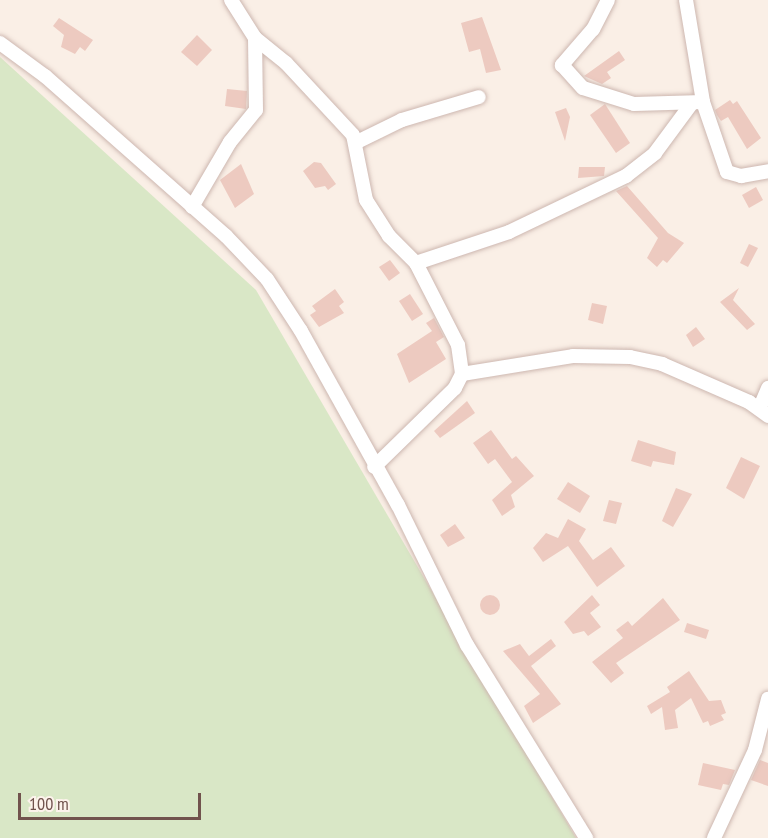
<!DOCTYPE html>
<style>
body{margin:0}
#map{position:relative;width:768px;height:838px;overflow:hidden;background:#faefe6;font-family:"PT Sans Narrow",sans-serif}
div>[style]{position:absolute}
[style*='--x']{left:calc(var(--x)*1px);top:calc(var(--y)*1px);width:calc(var(--w)*1px);rotate:calc(var(--a)*1deg)}
.green>*{inset:0;background:#d9e7c6}
.building>*{inset:0;background:#edcac0}
.round{border-radius:50%}
.roads{filter:drop-shadow(0 0 2px #cdb7b0) drop-shadow(0 0 2px #cdb7b0)}
.minor>*{height:14px;margin:-7px;padding:0 7px;transform-origin:7px;border-radius:7px;background:#fff}
span{translate:-50% -50%;white-space:nowrap;text-align:center;line-height:1.15;-webkit-text-stroke:4.5px #fdf3ec;paint-order:stroke}
.scale{position:absolute;left:18px;top:793px;width:183px;height:27px;box-sizing:border-box;border:3px solid #71534d;border-top:0;padding-left:8px;font-size:18px;line-height:21px;white-space:nowrap;color:#71534d;-webkit-text-stroke:4px #fdf3ec;paint-order:stroke}
</style>
<div id="map">
<div class="green">
<div style="clip-path:polygon(0 57px,256px 290px,576px 838px,0 838px)"></div>
</div>
<div class="building">
<div style="clip-path:polygon(482px 17px,501px 70px,486px 73px,480px 49px,469px 52px,461px 23px)"></div>
<div style="clip-path:polygon(59px 18px,93px 40px,85px 51px,80px 47px,75px 54px,61px 47px,64px 35px,53px 26px)"></div>
<div style="clip-path:polygon(197px 35px,212px 50px,197px 66px,181px 52px)"></div>
<div style="clip-path:polygon(619px 51px,625px 60px,607px 72px,611px 78px,602px 84px,584px 76px)"></div>
<div style="clip-path:polygon(227px 89px,247px 91px,246px 109px,225px 106px)"></div>
<div style="clip-path:polygon(730px 100px,733px 104px,737px 101px,761px 138px,747px 149px,728px 117px,721px 121px,717px 115px,715px 110px)"></div>
<div style="clip-path:polygon(605px 104px,630px 143px,616px 153px,590px 115px)"></div>
<div style="clip-path:polygon(566px 108px,570px 117px,565px 141px,555px 112px)"></div>
<div style="clip-path:polygon(314px 162px,321px 163px,336px 184px,328px 190px,325px 186px,315px 188px,303px 171px)"></div>
<div style="clip-path:polygon(241px 164px,254px 194px,235px 208px,220px 180px)"></div>
<div style="clip-path:polygon(579px 167px,605px 167px,604px 176px,578px 178px)"></div>
<div style="clip-path:polygon(627px 186px,668px 233px,684px 243px,667px 263px,663px 260px,657px 267px,647px 258px,658px 238px,616px 191px)"></div>
<div style="clip-path:polygon(756px 187px,763px 200px,749px 208px,742px 195px)"></div>
<div style="clip-path:polygon(749px 244px,758px 248px,748px 267px,740px 263px)"></div>
<div style="clip-path:polygon(390px 260px,400px 273px,389px 281px,379px 267px)"></div>
<div style="clip-path:polygon(739px 288px,733px 300px,755px 324px,747px 330px,720px 302px)"></div>
<div style="clip-path:polygon(335px 289px,344px 302px,339px 306px,344px 313px,319px 327px,310px 315px,316px 311px,312px 306px)"></div>
<div style="clip-path:polygon(410px 294px,423px 314px,412px 321px,399px 301px)"></div>
<div style="clip-path:polygon(592px 303px,607px 306px,603px 324px,588px 320px)"></div>
<div style="clip-path:polygon(434px 318px,444px 337px,436px 342px,446px 359px,409px 383px,397px 354px,432px 331px,426px 323px)"></div>
<div style="clip-path:polygon(696px 327px,705px 339px,693px 347px,686px 335px)"></div>
<div style="clip-path:polygon(467px 401px,475px 413px,440px 438px,434px 431px)"></div>
<div style="clip-path:polygon(491px 430px,512px 459px,516px 456px,534px 476px,511px 495px,515px 507px,502px 516px,492px 500px,512px 482px,495px 459px,488px 464px,473px 443px)"></div>
<div style="clip-path:polygon(638px 440px,676px 452px,674px 465px,653px 461px,651px 467px,631px 461px)"></div>
<div style="clip-path:polygon(741px 457px,760px 466px,744px 499px,726px 488px)"></div>
<div style="clip-path:polygon(568px 482px,590px 496px,580px 513px,557px 499px)"></div>
<div style="clip-path:polygon(676px 488px,692px 494px,673px 527px,662px 521px)"></div>
<div style="clip-path:polygon(609px 500px,622px 503px,616px 524px,603px 521px)"></div>
<div style="clip-path:polygon(568px 519px,586px 529px,579px 541px,593px 560px,611px 547px,625px 566px,597px 587px,568px 546px,543px 562px,533px 548px,546px 533px,558px 538px)"></div>
<div style="clip-path:polygon(455px 524px,465px 538px,448px 547px,440px 535px)"></div>
<div style="clip-path:polygon(592px 595px,600px 605px,590px 613px,601px 627px,588px 636px,584px 631px,573px 634px,564px 622px)"></div>
<div class="round" style="left:480px;top:595px;width:20px;height:20px"></div>
<div style="clip-path:polygon(663px 598px,680px 620px,616px 663px,624px 673px,611px 683px,592px 662px,623px 638px,616px 630px,628px 621px,632px 626px)"></div>
<div style="clip-path:polygon(687px 623px,709px 630px,706px 639px,684px 632px)"></div>
<div style="clip-path:polygon(551px 639px,556px 646px,531px 666px,561px 704px,533px 723px,524px 706px,540px 694px,503px 651px,520px 644px,529px 656px)"></div>
<div style="clip-path:polygon(689px 671px,709px 701px,721px 700px,726px 713px,721px 715px,724px 720px,710px 726px,708px 721px,703px 723px,691px 698px,675px 710px,678px 728px,665px 730px,662px 707px,651px 714px,647px 706px,670px 692px,667px 687px)"></div>
<div style="clip-path:polygon(760px 760px,768px 763px,768px 786px,751px 780px)"></div>
<div style="clip-path:polygon(703px 763px,735px 770px,729px 785px,723px 784px,721px 790px,698px 785px)"></div>
</div>
<div class="roads">
<div class="minor">
<div style="--x:231;--y:0;--w:45;--a:57.7"></div>
<div style="--x:255;--y:38;--w:40;--a:39"></div>
<div style="--x:286;--y:63;--w:98;--a:47.1"></div>
<div style="--x:353;--y:135;--w:66;--a:78.7"></div>
<div style="--x:366;--y:200;--w:43;--a:57.4"></div>
<div style="--x:389;--y:236;--w:38;--a:45"></div>
<div style="--x:416;--y:263;--w:92;--a:62.9"></div>
<div style="--x:458;--y:345;--w:29;--a:82"></div>
<div style="--x:462;--y:374;--w:16;--a:117"></div>
<div style="--x:455;--y:388;--w:113;--a:135.7"></div>
<div style="--x:608;--y:0;--w:33;--a:117"></div>
<div style="--x:593;--y:29;--w:48;--a:130.7"></div>
<div style="--x:562;--y:65;--w:31;--a:48"></div>
<div style="--x:583;--y:88;--w:53;--a:17.4"></div>
<div style="--x:634;--y:104;--w:69;--a:-1.7"></div>
<div style="--x:686;--y:0;--w:103;--a:80.5"></div>
<div style="--x:703;--y:102;--w:74;--a:71.1"></div>
<div style="--x:727;--y:172;--w:15;--a:16"></div>
<div style="--x:741;--y:176;--w:27;--a:-10"></div>
<div style="--x:0;--y:43;--w:56;--a:36.3"></div>
<div style="--x:45;--y:76;--w:242;--a:41.5"></div>
<div style="--x:226;--y:236;--w:59;--a:46.4"></div>
<div style="--x:267;--y:279;--w:62;--a:56.8"></div>
<div style="--x:301;--y:331;--w:199;--a:60.9"></div>
<div style="--x:398;--y:505;--w:156;--a:63.8"></div>
<div style="--x:467;--y:645;--w:227;--a:58.3"></div>
<div style="--x:357;--y:142;--w:50;--a:-26.1"></div>
<div style="--x:402;--y:120;--w:80;--a:-16.6"></div>
<div style="--x:192;--y:207;--w:75;--a:-59.7"></div>
<div style="--x:230;--y:142;--w:41;--a:-50.9"></div>
<div style="--x:256;--y:110;--w:72;--a:-90.8"></div>
<div style="--x:416;--y:263;--w:98;--a:-18.4"></div>
<div style="--x:509;--y:232;--w:130;--a:-25.6"></div>
<div style="--x:626;--y:176;--w:37;--a:-38"></div>
<div style="--x:655;--y:153;--w:62;--a:-53.5"></div>
<div style="--x:462;--y:374;--w:112;--a:-9.2"></div>
<div style="--x:573;--y:356;--w:57;--a:1"></div>
<div style="--x:630;--y:357;--w:33;--a:12"></div>
<div style="--x:662;--y:364;--w:95;--a:23.6"></div>
<div style="--x:749;--y:402;--w:24;--a:36"></div>
<div style="--x:760;--y:407;--w:21;--a:-67"></div>
<div style="--x:714;--y:838;--w:97;--a:-65"></div>
<div style="--x:755;--y:750;--w:53;--a:-75.7"></div>
</div>
</div>
<div class="scale">100 m</div>
</div>
